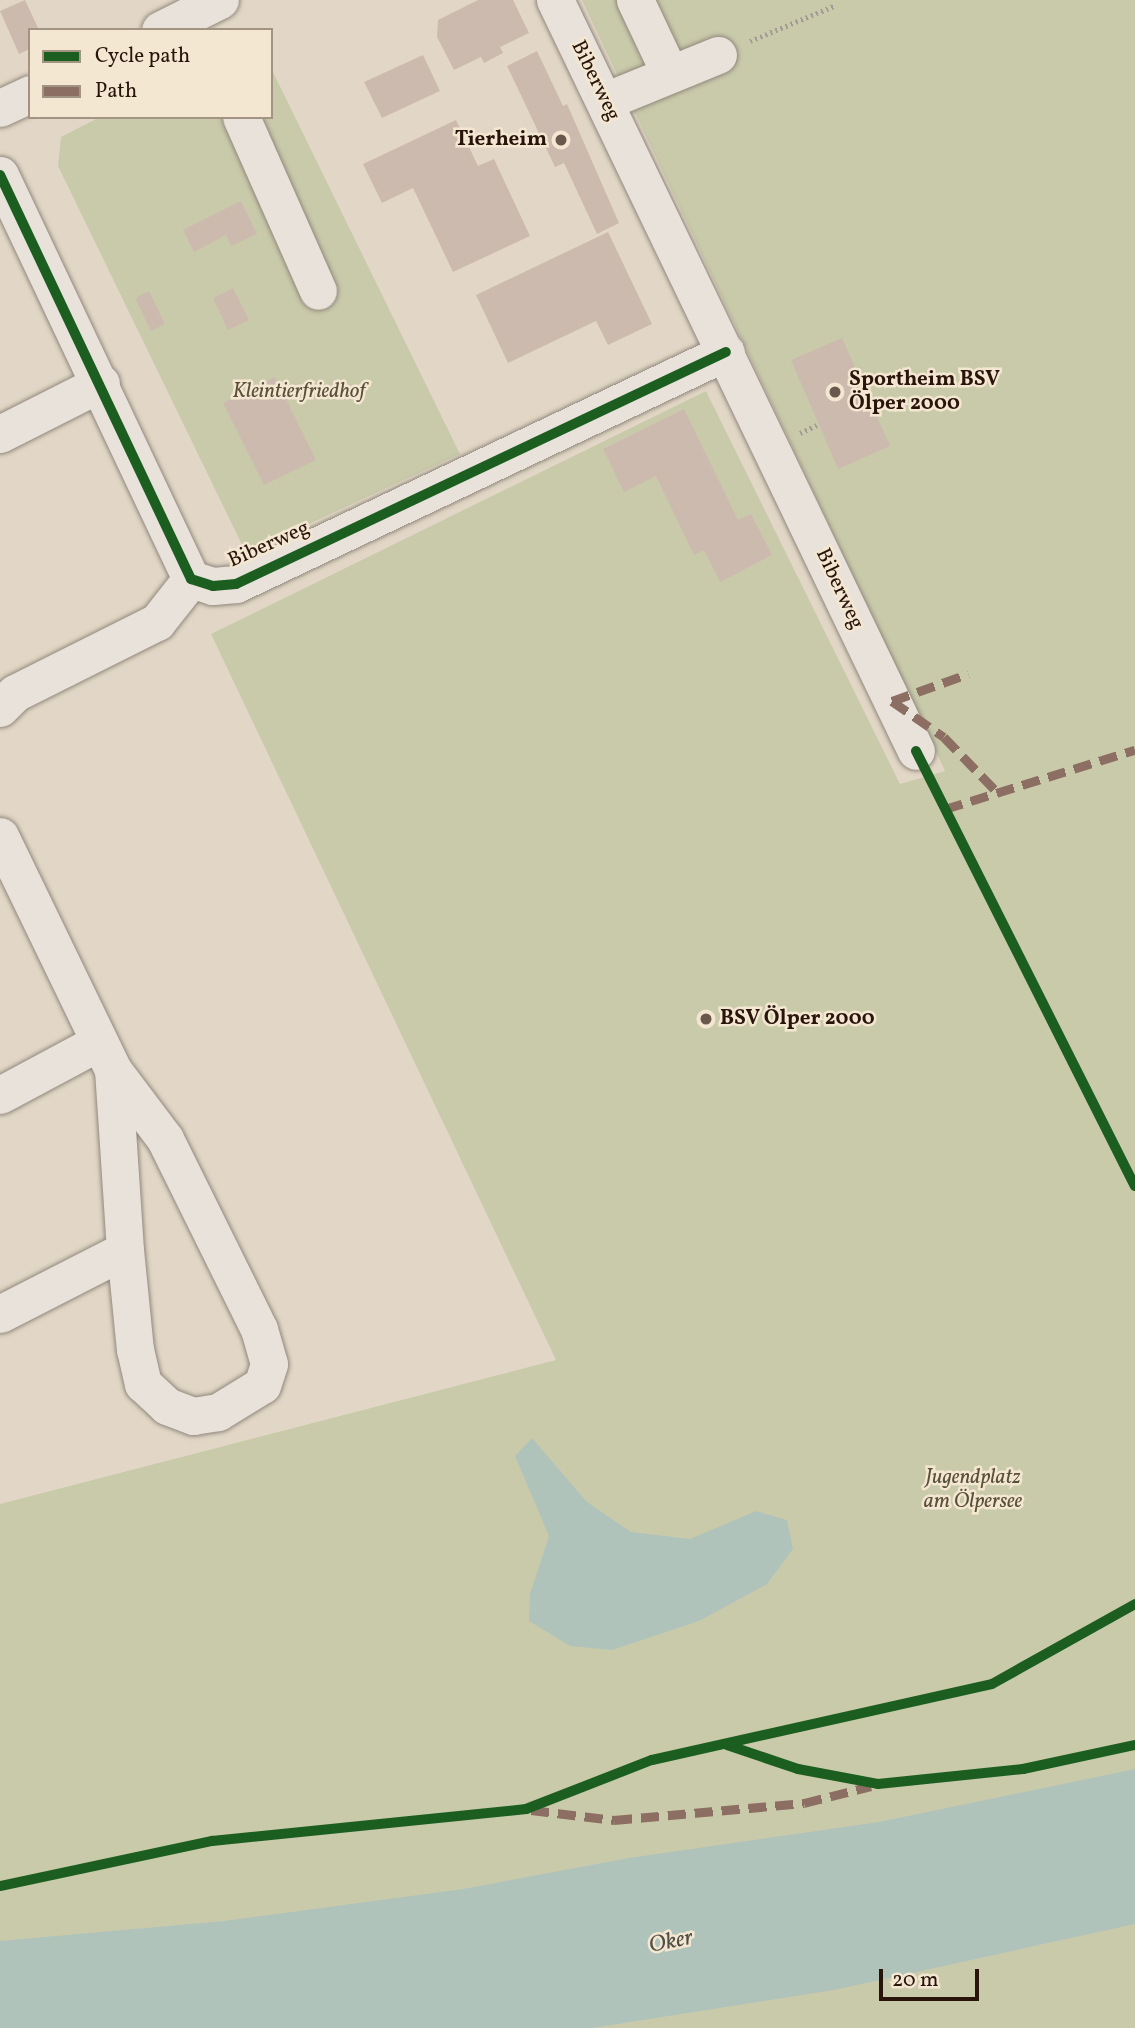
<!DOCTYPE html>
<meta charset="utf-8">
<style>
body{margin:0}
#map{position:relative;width:1135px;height:2028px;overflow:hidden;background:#e2d7c6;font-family:Vollkorn,serif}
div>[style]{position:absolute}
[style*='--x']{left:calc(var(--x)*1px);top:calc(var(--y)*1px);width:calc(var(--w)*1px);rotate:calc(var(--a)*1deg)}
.green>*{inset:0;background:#c9caaa}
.water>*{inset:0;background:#b0c3bb}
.building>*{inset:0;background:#cdbaae}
.path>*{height:4.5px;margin-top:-2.25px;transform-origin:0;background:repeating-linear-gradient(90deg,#a39c95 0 2px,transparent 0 5.5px)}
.roads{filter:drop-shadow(0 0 2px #91887d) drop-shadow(0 0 2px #91887d)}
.minor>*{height:37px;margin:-18.5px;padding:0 18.5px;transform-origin:18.5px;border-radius:18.5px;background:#e8e2da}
.quiet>*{height:9px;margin-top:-4.5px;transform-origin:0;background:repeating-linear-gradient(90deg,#8d6e63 0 18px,transparent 0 27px)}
.cycleway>*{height:10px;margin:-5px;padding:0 5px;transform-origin:5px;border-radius:5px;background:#1b5e20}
.dots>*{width:19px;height:19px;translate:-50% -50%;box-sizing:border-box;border:4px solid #f4e7d2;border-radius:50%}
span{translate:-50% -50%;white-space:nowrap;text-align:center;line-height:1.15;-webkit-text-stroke:5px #f4e7d2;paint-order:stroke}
.street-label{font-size:21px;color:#28140a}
.poi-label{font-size:21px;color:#28140a;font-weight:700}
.right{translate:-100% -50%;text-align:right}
.left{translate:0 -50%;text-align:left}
.park-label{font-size:21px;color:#59503a;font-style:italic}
.water-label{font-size:23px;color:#504e46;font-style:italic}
.legend{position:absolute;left:28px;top:28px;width:245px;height:91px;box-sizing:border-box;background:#f4e7d2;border:2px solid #a29382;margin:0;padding:9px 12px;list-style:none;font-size:21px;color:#28140a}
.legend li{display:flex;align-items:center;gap:14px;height:35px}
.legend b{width:35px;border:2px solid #a29382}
.scale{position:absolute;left:879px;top:1969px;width:100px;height:32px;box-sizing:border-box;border:4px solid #28140a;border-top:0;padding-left:9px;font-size:21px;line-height:24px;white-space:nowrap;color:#28140a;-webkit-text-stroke:5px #f4e7d2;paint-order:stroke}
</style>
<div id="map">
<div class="green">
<div style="clip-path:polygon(582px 0,1135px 0,1135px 2028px,0 2028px,0 1504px,556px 1360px,211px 634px,706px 391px,900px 784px,945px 771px)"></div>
<div style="clip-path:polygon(271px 68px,460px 454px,246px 553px,58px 166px,61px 137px,100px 117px,271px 117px)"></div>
</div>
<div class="water">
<div style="clip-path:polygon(532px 1438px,587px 1502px,631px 1532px,690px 1539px,756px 1511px,787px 1520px,793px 1549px,767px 1584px,699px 1621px,612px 1650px,570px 1646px,529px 1621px,530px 1594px,549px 1536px,515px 1456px)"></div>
<div style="clip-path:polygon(1135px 1769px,1135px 1924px,834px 1990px,592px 2028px,0 2028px,0 1941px,224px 1921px,463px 1889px,629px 1858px,879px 1822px)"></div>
</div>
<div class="building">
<div style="clip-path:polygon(25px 0,39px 30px,30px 30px,30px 49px,19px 54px,0 11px)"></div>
<div style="clip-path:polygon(478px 0,513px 0,529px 33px,500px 47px,503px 53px,484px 63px,481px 57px,454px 70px,437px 37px,438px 20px)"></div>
<div style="clip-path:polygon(537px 51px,563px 106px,567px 104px,619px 223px,597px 234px,564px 163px,555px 167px,507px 66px)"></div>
<div style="clip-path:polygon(423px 55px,440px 91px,382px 118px,364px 82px)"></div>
<div style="clip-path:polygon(456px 120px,478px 166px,494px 159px,530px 236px,453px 272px,413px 188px,382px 203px,363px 164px)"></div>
<div style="clip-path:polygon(241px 201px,257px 234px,231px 246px,226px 235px,194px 252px,183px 230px)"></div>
<div style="clip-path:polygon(608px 232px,652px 324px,608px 345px,596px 321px,508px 363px,476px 295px)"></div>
<div style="clip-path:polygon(233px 288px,249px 320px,228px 330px,213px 298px)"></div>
<div style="clip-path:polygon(149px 291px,165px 324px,151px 331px,135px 298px)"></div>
<div style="clip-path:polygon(842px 338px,890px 446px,838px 469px,791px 360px)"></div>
<div style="clip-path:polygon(275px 377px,316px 460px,264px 485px,223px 403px)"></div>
<div style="clip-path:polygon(684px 409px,738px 520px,751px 514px,772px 555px,720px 582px,704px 550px,694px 555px,656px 476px,624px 492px,603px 449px)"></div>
</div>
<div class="path">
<div style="--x:750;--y:41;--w:93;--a:-22.7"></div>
<div style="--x:800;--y:433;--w:21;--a:-25"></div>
</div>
<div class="roads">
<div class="minor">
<div style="--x:555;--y:0;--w:833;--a:64.33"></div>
<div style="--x:635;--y:0;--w:82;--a:64.7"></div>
<div style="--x:160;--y:30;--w:67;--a:-26.6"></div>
<div style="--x:605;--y:101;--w:122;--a:-22.2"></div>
<div style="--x:0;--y:108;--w:33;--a:-25"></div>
<div style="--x:241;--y:117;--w:190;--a:66.1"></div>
<div style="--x:0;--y:175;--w:447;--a:64.7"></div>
<div style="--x:191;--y:579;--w:23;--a:18"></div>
<div style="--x:213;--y:586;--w:23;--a:-5"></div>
<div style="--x:236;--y:584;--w:542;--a:-25.34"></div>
<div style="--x:0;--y:434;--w:113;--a:-26.8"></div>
<div style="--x:0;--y:708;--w:21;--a:-45"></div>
<div style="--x:15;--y:693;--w:159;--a:-26.6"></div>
<div style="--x:157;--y:622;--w:55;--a:-51.7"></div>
<div style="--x:0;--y:836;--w:260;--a:64.2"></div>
<div style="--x:113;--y:1070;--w:86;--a:53"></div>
<div style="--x:165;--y:1139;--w:212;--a:63.7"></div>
<div style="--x:259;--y:1329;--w:36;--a:74"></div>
<div style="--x:269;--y:1364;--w:22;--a:108"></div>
<div style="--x:262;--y:1385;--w:52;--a:148.5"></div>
<div style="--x:218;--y:1412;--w:25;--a:171"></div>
<div style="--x:193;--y:1416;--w:28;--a:-159"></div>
<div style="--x:167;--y:1406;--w:33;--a:-137"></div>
<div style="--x:143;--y:1384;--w:35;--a:-103"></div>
<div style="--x:135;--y:1350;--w:100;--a:-95.7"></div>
<div style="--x:125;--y:1250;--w:180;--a:-93.8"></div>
<div style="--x:0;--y:1095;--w:112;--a:-28.2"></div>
<div style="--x:0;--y:1314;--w:140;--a:-27.1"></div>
</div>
</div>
<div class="quiet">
<div style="--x:892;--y:701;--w:63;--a:34.7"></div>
<div style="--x:944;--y:737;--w:78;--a:46"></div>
<div style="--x:892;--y:701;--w:81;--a:-19.6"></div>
<div style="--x:945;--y:809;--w:199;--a:-17.3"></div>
<div style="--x:531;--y:1810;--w:84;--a:6.9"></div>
<div style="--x:614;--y:1820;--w:191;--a:-5.1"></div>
<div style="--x:804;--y:1803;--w:69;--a:-14.2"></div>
</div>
<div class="cycleway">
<div style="--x:0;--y:175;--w:447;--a:64.7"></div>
<div style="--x:191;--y:579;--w:23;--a:18"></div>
<div style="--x:213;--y:586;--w:23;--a:-5"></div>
<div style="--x:236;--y:584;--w:542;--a:-25.34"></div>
<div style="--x:916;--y:751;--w:487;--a:63.3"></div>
<div style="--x:727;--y:1745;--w:75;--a:18.7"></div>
<div style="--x:798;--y:1769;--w:81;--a:10.6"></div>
<div style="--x:878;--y:1784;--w:146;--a:-5.9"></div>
<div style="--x:1023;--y:1769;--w:115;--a:-12.1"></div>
<div style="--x:0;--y:1886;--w:217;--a:-12"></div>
<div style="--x:212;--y:1841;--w:316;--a:-5.8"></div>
<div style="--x:526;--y:1809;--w:135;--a:-21.3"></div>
<div style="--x:652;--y:1760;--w:348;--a:-12.6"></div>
<div style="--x:992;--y:1684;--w:164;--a:-29.2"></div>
</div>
<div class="dots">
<div style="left:561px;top:140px;background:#69584c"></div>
<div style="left:835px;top:392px;background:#69584c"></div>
<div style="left:706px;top:1019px;background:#69584c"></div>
</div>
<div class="street-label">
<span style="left:595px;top:81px;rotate:64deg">Biberweg</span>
<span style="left:269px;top:545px;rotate:-24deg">Biberweg</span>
<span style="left:839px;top:589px;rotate:65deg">Biberweg</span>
</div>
<div class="poi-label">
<span class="right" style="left:547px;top:140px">Tierheim</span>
<span class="left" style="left:849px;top:392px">Sportheim BSV<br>Ölper 2000</span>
<span class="left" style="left:720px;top:1019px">BSV Ölper 2000</span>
</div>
<div class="park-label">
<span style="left:299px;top:392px">Kleintierfriedhof</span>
<span style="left:973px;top:1490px">Jugendplatz<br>am Ölpersee</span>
</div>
<div class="water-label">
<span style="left:671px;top:1942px;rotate:-11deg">Oker</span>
</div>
<ul class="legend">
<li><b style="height:9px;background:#1b5e20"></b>Cycle path</li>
<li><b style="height:9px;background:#8d6e63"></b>Path</li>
</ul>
<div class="scale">20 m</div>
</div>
